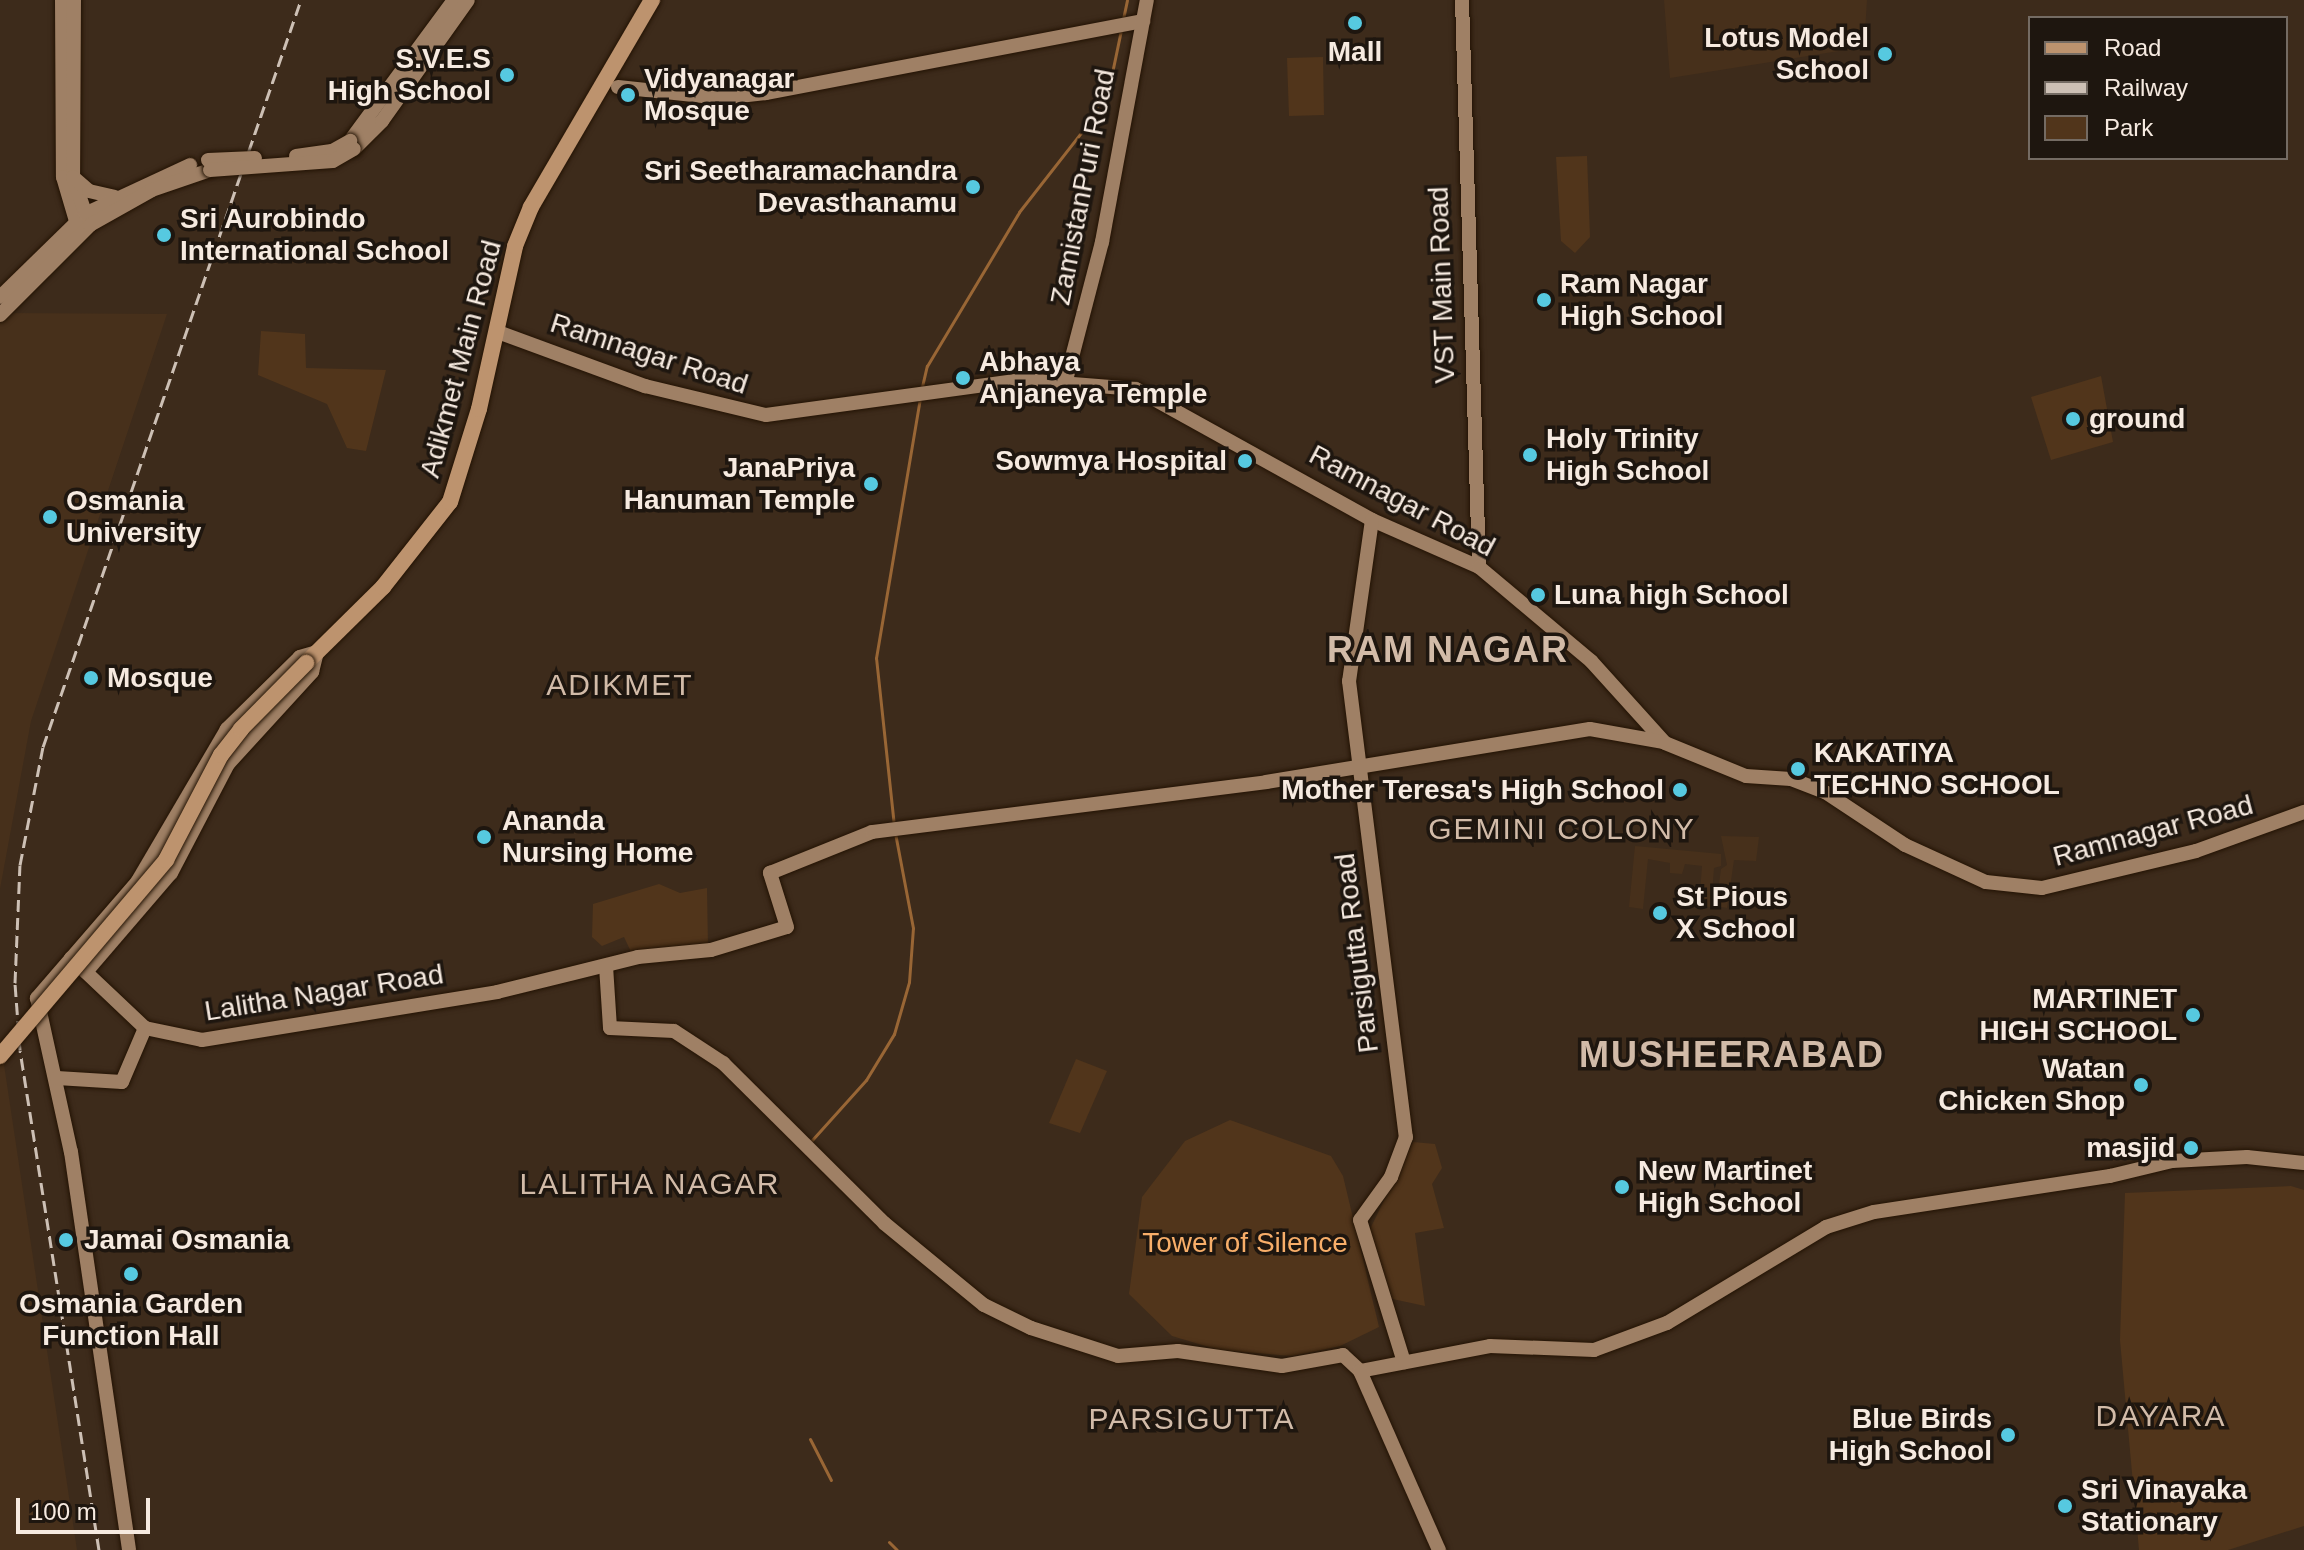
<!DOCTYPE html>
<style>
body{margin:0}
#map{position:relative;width:2304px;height:1550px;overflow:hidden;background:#3d2b1b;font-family:Arial,sans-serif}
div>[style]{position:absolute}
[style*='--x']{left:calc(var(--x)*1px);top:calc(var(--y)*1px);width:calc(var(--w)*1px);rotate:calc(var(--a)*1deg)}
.built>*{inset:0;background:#47301b}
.green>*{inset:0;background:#51351b}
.stream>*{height:3px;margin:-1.5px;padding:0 1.5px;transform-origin:1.5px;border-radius:1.5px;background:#996635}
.roads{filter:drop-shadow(0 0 2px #231304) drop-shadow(0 0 2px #231304)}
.secondary>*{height:14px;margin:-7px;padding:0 7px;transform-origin:7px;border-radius:7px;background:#9f8065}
.primary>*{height:16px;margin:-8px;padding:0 8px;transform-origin:8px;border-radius:8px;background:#bd936e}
.rail>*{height:3px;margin-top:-1.5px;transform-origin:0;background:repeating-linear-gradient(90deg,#cdc0b5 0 12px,transparent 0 18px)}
.bridges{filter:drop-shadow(0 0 2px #231304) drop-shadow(0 0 2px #231304)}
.secondary-bridge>*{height:14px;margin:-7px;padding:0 7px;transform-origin:7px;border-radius:7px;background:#9f8065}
.primary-bridge>*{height:16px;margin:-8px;padding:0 8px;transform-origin:8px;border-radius:8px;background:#bd936e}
.dots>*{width:22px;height:22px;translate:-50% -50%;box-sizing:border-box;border:4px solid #1e160f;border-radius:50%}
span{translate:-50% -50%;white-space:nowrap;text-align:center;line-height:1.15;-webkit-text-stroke:7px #1e160f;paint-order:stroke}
.poi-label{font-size:28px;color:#f6eae0;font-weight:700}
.right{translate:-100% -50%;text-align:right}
.left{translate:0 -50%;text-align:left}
.street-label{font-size:28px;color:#f6eae0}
.park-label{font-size:28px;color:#f8ae69}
.neighbourhood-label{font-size:30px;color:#d2bba8;letter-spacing:2px}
.district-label{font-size:36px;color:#d2bba8;font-weight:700;letter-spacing:2px}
.legend{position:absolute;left:2028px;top:16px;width:260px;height:144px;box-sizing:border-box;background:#1e160f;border:2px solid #746b63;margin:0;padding:10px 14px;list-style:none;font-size:24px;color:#f6eae0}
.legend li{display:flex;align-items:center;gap:16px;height:40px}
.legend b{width:40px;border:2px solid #746b63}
.scale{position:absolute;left:16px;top:1498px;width:134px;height:36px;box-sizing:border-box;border:4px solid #f6eae0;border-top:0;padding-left:10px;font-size:24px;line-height:28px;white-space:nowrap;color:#f6eae0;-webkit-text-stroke:6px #1e160f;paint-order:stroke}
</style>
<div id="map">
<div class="built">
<div style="clip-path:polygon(1664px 0,1867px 0,1864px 47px,1670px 78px)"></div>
<div style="clip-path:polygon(0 313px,167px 314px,31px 721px,0 889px)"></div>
<div style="clip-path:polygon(1721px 836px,1759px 837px,1756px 861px,1734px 860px,1727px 908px,1716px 906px,1721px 869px,1727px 865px)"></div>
<div style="clip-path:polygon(1635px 846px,1721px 854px,1721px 866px,1714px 868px,1711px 907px,1699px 906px,1702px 866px,1685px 864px,1682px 874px,1670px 873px,1670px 863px,1648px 859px,1643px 909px,1629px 907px)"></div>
<div style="clip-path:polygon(0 1038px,77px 1550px,0 1550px)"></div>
</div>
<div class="green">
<div style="clip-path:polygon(1323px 57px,1324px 115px,1289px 116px,1287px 58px)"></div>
<div style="clip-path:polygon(1587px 156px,1590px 237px,1575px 253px,1561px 241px,1556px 157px)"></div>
<div style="clip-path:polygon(261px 331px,305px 334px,306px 368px,386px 370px,366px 451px,347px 448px,327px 404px,258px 375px)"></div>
<div style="clip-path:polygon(2101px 376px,2113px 442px,2051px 460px,2031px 397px)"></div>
<div style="clip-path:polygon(659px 884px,680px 893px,707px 888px,708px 947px,633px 956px,624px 937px,602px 946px,592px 937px,593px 904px)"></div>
<div style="clip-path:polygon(1076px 1059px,1107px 1071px,1080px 1133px,1049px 1123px)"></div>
<div style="clip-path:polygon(1230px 1120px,1331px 1156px,1343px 1176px,1379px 1327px,1340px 1346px,1293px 1356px,1219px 1350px,1172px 1336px,1129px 1294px,1142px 1197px,1185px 1141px)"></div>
<div style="clip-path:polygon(1413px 1142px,1435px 1144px,1442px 1168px,1432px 1184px,1444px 1228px,1415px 1233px,1425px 1306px,1388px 1298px,1367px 1235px)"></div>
<div style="clip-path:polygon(2291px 1186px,2304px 1190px,2304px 1526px,2228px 1550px,2139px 1550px,2120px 1340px,2125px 1193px)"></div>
</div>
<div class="stream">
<div style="--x:1123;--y:19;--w:19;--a:-78"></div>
<div style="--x:921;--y:391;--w:26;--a:-77"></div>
<div style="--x:927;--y:366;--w:179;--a:-59.1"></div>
<div style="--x:1019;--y:212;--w:117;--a:-52"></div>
<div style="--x:1091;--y:120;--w:51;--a:-65.9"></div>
<div style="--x:1112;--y:73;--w:44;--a:-78.2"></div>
<div style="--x:894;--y:826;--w:169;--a:-96.1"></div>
<div style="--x:876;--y:658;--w:264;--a:-80.4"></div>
<div style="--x:812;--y:1140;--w:81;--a:-48"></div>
<div style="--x:866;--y:1080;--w:54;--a:-58.7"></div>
<div style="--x:894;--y:1034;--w:54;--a:-73.9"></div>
<div style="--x:909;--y:982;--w:54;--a:-85.8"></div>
<div style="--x:913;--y:928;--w:97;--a:-100.7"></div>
<div style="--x:810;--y:1439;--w:46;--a:62.9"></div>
<div style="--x:889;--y:1542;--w:11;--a:45"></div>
</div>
<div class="roads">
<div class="secondary">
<div style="--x:62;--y:0;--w:177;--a:89.7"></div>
<div style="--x:63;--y:177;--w:53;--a:73.6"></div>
<div style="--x:74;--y:0;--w:177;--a:90.3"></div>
<div style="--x:73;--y:177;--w:46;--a:71.2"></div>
<div style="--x:1462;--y:0;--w:567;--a:88.28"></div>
<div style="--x:618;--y:87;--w:104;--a:6.1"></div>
<div style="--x:721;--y:98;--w:45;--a:-6.3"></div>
<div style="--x:766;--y:93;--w:384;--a:-10.8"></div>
<div style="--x:350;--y:141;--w:175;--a:-53.6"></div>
<div style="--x:354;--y:149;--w:40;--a:-45"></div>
<div style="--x:382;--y:121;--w:148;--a:-54.6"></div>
<div style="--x:73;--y:177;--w:21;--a:41"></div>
<div style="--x:89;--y:191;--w:26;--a:13"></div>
<div style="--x:0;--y:297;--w:119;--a:-44.3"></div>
<div style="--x:85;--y:214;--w:116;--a:-25"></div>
<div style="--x:0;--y:315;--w:127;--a:-45"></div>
<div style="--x:90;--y:225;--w:71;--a:-29.4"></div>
<div style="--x:152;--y:190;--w:61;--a:-19"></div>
<div style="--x:498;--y:332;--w:157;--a:20.2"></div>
<div style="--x:645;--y:386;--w:124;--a:13.5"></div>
<div style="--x:766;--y:415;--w:259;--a:-7.8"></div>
<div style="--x:1023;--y:380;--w:113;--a:4.6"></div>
<div style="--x:1136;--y:389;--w:270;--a:29"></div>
<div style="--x:1372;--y:520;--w:117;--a:23.7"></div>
<div style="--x:1479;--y:567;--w:146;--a:40"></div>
<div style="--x:1591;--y:661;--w:110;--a:47.9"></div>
<div style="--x:1665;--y:743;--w:87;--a:22.2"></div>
<div style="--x:1746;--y:776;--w:45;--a:3.8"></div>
<div style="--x:1791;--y:779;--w:36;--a:21"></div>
<div style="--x:1825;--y:792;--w:96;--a:33.5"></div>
<div style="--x:1905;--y:845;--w:89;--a:24.6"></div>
<div style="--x:1986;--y:882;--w:56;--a:6.1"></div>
<div style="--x:2042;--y:888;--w:158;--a:-13.5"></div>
<div style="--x:2196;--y:851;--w:115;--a:-19.9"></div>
<div style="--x:1065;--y:384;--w:147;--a:-75.4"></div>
<div style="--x:1102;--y:242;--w:246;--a:-79.5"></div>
<div style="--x:1372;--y:520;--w:163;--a:98.1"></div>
<div style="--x:1349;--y:681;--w:460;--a:82.9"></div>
<div style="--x:1406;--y:1137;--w:43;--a:110.6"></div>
<div style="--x:1391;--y:1177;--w:53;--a:125.8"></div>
<div style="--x:1360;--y:1220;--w:149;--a:72.8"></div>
<div style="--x:71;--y:958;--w:102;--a:43.4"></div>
<div style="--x:145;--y:1028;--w:58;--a:11.9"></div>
<div style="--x:202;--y:1040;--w:299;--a:-9.2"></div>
<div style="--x:497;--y:992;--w:145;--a:-13.9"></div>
<div style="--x:638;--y:957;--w:73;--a:-5.5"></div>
<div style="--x:711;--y:950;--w:79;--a:-16.8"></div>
<div style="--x:787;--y:927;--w:57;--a:-107.5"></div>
<div style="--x:770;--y:873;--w:110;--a:-21.9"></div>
<div style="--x:872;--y:832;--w:397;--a:-7.2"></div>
<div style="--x:1266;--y:782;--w:328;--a:-9.3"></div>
<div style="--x:1590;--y:729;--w:75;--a:10"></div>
<div style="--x:606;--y:966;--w:62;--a:86.3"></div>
<div style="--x:610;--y:1028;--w:64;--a:2.7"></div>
<div style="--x:674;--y:1031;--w:59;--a:33.1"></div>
<div style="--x:723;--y:1063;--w:227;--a:44.8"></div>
<div style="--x:884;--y:1223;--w:129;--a:39.4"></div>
<div style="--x:984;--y:1305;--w:52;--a:26.1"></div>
<div style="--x:1031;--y:1328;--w:91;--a:17.8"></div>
<div style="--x:1118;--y:1356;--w:60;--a:-4.8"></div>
<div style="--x:1178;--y:1351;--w:105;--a:8.2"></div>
<div style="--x:1282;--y:1366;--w:62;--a:-10.2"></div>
<div style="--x:1343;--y:1355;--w:23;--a:43"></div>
<div style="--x:1360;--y:1371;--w:132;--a:-10.9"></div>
<div style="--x:1490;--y:1346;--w:104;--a:2.2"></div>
<div style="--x:1594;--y:1350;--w:78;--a:-20.3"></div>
<div style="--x:1667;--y:1323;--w:186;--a:-31.1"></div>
<div style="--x:1826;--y:1227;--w:50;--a:-17.4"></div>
<div style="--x:1874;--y:1212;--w:239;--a:-8.7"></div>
<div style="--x:2110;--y:1176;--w:64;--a:-13.6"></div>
<div style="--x:2172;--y:1161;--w:75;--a:-3.1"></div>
<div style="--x:2247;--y:1157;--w:57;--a:6"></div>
<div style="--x:86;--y:972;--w:130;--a:-49.4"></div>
<div style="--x:171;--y:873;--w:123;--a:-62.4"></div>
<div style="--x:228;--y:764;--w:125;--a:-47.6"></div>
<div style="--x:312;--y:672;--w:21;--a:-76"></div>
<div style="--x:317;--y:652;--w:18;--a:164"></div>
<div style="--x:300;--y:657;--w:103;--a:135.4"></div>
<div style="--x:227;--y:729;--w:176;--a:120.4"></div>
<div style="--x:138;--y:881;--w:155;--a:130.8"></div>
<div style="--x:37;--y:998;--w:158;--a:77.6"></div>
<div style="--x:71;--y:1152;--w:402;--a:81.7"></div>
<div style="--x:57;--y:1078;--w:65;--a:3.5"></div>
<div style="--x:122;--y:1082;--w:59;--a:-66.9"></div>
<div style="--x:1360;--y:1371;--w:196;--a:66.2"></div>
</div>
<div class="primary">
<div style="--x:306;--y:663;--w:108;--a:-44.6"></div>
<div style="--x:383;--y:587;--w:108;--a:-51.8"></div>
<div style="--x:450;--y:502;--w:97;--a:-72.7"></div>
<div style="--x:479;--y:409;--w:167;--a:-77.5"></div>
<div style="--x:515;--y:246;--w:42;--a:-67.7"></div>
<div style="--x:531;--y:207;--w:240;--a:-59.7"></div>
</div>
</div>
<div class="rail">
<div style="--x:99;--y:1550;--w:506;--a:-98.98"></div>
<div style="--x:20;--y:1050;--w:67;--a:-94.3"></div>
<div style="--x:15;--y:983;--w:118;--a:-87.6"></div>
<div style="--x:20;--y:865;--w:120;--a:-79"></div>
<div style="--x:43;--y:747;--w:790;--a:-70.95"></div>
</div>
<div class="bridges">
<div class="secondary-bridge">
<div style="--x:296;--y:156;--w:36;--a:-8"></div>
<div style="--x:332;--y:151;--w:21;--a:-29"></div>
<div style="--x:208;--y:160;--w:47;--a:-2.4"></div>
<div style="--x:210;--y:170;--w:123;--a:-4.2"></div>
<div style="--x:333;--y:161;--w:24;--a:-30"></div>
</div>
<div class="primary-bridge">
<div style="--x:0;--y:1056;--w:257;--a:-49.7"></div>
<div style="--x:166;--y:860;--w:119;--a:-62.4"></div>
<div style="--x:221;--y:755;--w:33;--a:-52"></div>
<div style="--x:241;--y:729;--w:93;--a:-45.4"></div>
</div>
</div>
<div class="dots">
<div style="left:1355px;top:23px;background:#56c9e0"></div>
<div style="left:1885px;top:54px;background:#56c9e0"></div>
<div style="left:507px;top:75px;background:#56c9e0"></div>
<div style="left:628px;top:95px;background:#56c9e0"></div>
<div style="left:973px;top:187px;background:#56c9e0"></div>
<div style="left:164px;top:235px;background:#56c9e0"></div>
<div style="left:1544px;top:300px;background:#56c9e0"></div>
<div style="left:963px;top:378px;background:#56c9e0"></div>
<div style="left:2073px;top:419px;background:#56c9e0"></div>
<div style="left:1530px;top:455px;background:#56c9e0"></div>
<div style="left:1245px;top:461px;background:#56c9e0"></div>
<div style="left:871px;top:484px;background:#56c9e0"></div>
<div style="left:50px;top:517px;background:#56c9e0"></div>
<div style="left:1538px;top:595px;background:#56c9e0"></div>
<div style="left:91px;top:678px;background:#56c9e0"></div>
<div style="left:1798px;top:769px;background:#56c9e0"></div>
<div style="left:1680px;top:790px;background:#56c9e0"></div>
<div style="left:484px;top:837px;background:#56c9e0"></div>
<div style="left:1660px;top:913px;background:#56c9e0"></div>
<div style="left:2193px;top:1015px;background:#56c9e0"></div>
<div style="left:2141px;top:1085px;background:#56c9e0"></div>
<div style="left:2191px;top:1148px;background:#56c9e0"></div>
<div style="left:1622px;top:1187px;background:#56c9e0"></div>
<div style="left:66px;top:1240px;background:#56c9e0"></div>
<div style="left:131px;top:1274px;background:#56c9e0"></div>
<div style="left:2008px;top:1435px;background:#56c9e0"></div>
<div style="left:2065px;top:1506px;background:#56c9e0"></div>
</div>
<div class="poi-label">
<span class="right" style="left:1869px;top:54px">Lotus Model<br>School</span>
<span style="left:1355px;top:52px">Mall</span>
<span class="right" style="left:491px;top:75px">S.V.E.S<br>High School</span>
<span class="left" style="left:644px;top:95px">Vidyanagar<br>Mosque</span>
<span class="right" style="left:957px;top:187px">Sri Seetharamachandra<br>Devasthanamu</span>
<span class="left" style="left:180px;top:235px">Sri Aurobindo<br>International School</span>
<span class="left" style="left:1560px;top:300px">Ram Nagar<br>High School</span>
<span class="left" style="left:979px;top:378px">Abhaya<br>Anjaneya Temple</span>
<span class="left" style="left:2089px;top:419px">ground</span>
<span class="left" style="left:1546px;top:455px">Holy Trinity<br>High School</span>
<span class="right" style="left:1227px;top:461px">Sowmya Hospital</span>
<span class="right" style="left:855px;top:484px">JanaPriya<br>Hanuman Temple</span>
<span class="left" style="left:66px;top:517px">Osmania<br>University</span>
<span class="left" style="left:1554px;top:595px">Luna high School</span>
<span class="left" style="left:107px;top:678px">Mosque</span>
<span class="left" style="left:1814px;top:769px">KAKATIYA<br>TECHNO SCHOOL</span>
<span class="right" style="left:1664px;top:790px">Mother Teresa's High School</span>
<span class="left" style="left:502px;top:837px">Ananda<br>Nursing Home</span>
<span class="left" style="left:1676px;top:913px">St Pious<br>X School</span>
<span class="right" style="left:2177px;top:1015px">MARTINET<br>HIGH SCHOOL</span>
<span class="right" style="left:2125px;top:1085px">Watan<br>Chicken Shop</span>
<span class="right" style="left:2175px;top:1148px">masjid</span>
<span class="left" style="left:1638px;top:1187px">New Martinet<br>High School</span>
<span class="left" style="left:84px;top:1240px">Jamai Osmania</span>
<span style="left:131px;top:1320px">Osmania Garden<br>Function Hall</span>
<span class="right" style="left:1992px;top:1435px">Blue Birds<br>High School</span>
<span class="left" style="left:2081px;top:1506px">Sri Vinayaka<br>Stationary</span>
</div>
<div class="street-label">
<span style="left:1083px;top:187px;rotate:-79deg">ZamistanPuri Road</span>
<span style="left:1442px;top:285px;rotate:-92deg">VST Main Road</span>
<span style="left:649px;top:354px;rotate:18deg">Ramnagar Road</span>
<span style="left:461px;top:359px;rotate:-75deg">Adikmet Main Road</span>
<span style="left:1402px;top:501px;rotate:28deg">Ramnagar Road</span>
<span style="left:2153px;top:831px;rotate:-15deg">Ramnagar Road</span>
<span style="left:1357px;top:953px;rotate:-97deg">Parsigutta Road</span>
<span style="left:324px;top:993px;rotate:-9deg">Lalitha Nagar Road</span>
</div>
<div class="park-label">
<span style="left:1245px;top:1243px">Tower of Silence</span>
</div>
<div class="neighbourhood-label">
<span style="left:620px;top:685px">ADIKMET</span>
<span style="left:1562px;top:829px">GEMINI COLONY</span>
<span style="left:650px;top:1184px">LALITHA NAGAR</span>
<span style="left:2161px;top:1416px">DAYARA</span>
<span style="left:1192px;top:1419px">PARSIGUTTA</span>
</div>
<div class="district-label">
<span style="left:1448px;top:650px">RAM NAGAR</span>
<span style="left:1732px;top:1055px">MUSHEERABAD</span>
</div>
<ul class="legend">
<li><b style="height:10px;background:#bd936e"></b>Road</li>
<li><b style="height:10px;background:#cdc0b5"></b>Railway</li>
<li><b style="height:22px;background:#51351b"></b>Park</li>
</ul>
<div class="scale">100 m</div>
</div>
